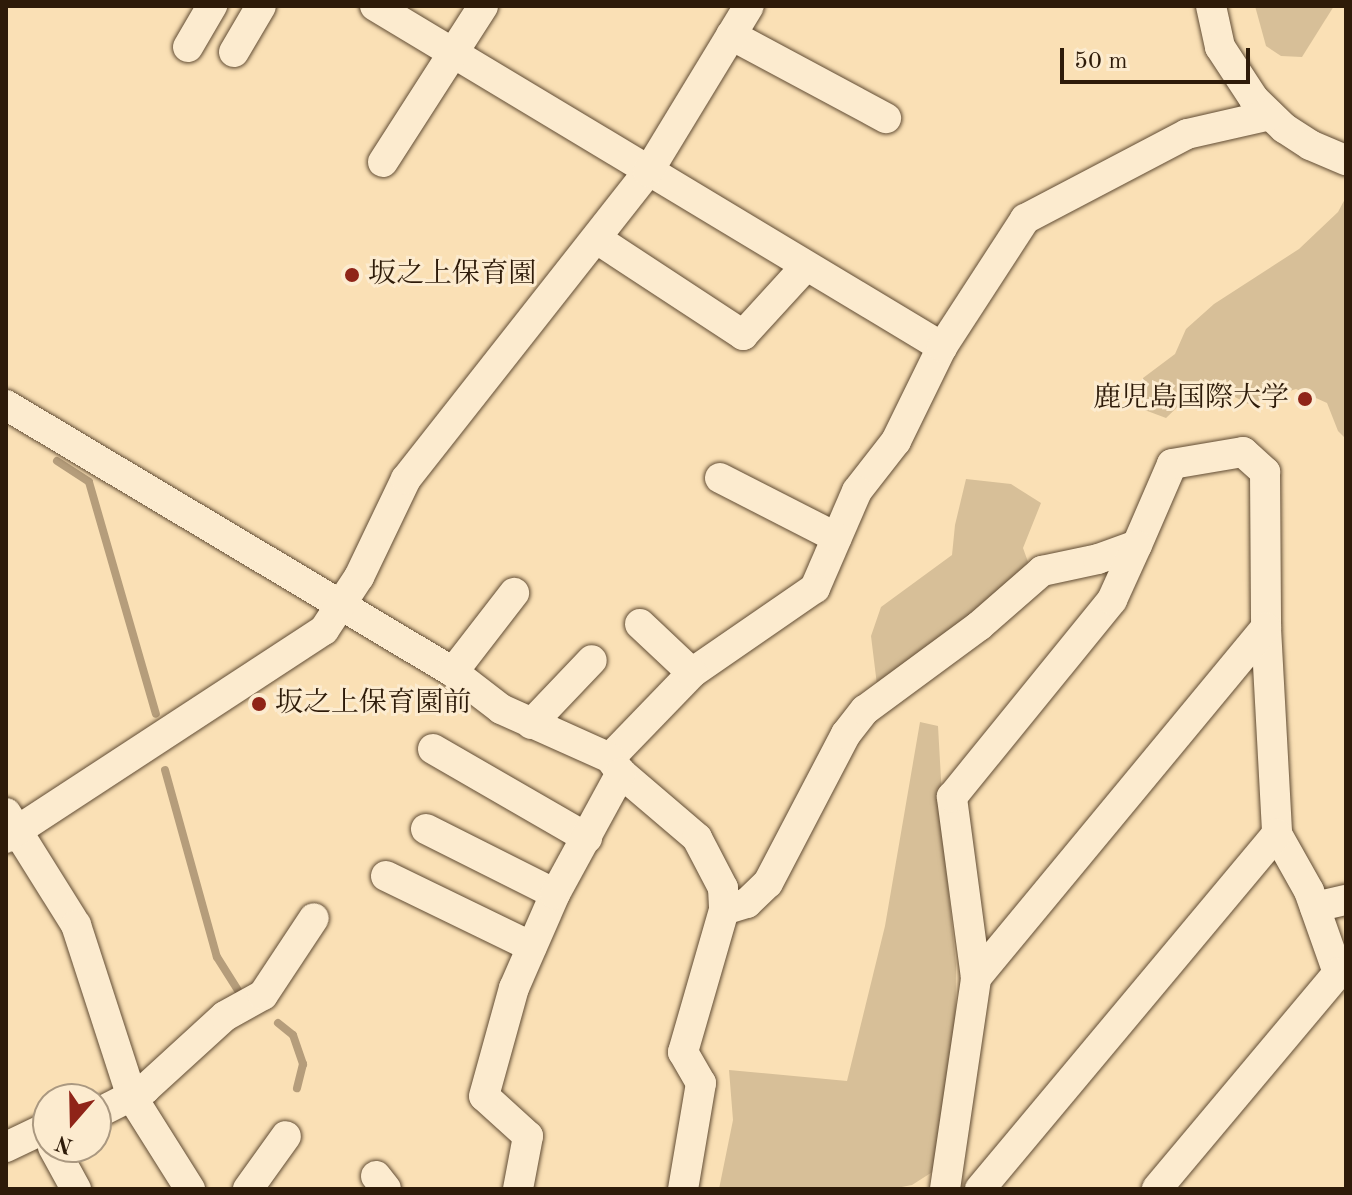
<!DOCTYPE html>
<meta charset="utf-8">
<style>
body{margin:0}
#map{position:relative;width:1352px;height:1195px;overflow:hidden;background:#fae0b5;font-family:"Old Standard TT","Noto Serif JP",serif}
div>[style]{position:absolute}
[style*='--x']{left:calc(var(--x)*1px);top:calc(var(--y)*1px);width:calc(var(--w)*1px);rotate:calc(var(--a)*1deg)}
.green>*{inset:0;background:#d7bf98}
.stream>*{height:8px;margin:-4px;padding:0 4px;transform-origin:4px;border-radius:4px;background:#b59d7b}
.roads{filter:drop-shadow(0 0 2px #614c34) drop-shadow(0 0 2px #614c34)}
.minor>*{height:30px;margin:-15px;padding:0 15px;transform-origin:15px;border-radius:15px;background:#fcebcf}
.dots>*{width:22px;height:22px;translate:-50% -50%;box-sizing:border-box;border:4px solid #fcebcf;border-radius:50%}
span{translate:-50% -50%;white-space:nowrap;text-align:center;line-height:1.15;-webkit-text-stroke:6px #fcebcf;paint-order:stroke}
.poi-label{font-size:28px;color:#2e1b09}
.left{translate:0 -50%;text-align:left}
.right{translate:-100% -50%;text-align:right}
.frame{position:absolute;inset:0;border:8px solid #2e1b09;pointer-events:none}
.north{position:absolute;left:32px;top:1083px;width:80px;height:80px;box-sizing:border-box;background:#fcebcf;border:2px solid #aa9880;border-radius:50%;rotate:200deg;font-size:22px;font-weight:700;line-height:32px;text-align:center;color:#2e1b09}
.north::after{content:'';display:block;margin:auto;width:28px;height:36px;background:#8f2418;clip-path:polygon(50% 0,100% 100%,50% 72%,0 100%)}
.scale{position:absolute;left:1060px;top:48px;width:190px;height:36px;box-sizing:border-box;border:4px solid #2e1b09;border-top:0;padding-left:10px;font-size:24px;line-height:28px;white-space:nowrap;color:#2e1b09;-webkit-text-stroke:6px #fcebcf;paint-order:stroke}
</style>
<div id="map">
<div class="green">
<div style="clip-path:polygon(1255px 6px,1334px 6px,1302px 57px,1281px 56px,1266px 46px)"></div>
<div style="clip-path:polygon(1346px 197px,1346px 439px,1338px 431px,1327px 403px,1296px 389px,1248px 404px,1220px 389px,1189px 396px,1166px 418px,1142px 409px,1143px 378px,1175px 354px,1186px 329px,1214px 304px,1299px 249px,1338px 212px)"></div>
<div style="clip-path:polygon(966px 479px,1011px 484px,1041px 503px,1023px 548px,1035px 581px,877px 685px,871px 636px,881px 607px,952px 555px,955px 525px)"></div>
<div style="clip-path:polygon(920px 722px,938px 726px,946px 867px,956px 964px,955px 1087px,948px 1162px,912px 1185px,891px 1189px,719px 1189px,733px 1120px,729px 1070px,847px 1081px,885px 926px)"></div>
</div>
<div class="stream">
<div style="--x:57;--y:461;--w:38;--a:33"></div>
<div style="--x:89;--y:482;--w:241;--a:73.9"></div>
<div style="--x:165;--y:770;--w:194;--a:74.5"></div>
<div style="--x:217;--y:957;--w:41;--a:57.8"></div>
<div style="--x:278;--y:1023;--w:19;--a:39"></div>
<div style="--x:293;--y:1035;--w:31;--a:71"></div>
<div style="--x:303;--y:1064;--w:25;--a:104"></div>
</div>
<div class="roads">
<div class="minor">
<div style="--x:375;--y:6;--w:662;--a:31.02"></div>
<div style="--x:942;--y:347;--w:105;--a:116.1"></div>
<div style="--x:896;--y:441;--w:63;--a:128"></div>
<div style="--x:857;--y:491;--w:106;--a:113.4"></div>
<div style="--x:815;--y:588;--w:150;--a:145.4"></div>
<div style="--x:692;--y:673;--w:118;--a:134"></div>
<div style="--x:1211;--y:6;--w:42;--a:77.6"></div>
<div style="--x:1220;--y:47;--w:62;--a:56.8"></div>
<div style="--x:1254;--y:99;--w:42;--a:44"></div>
<div style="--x:1284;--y:128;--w:31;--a:33"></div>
<div style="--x:1310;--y:145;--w:39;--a:23"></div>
<div style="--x:731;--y:35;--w:176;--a:28.2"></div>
<div style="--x:188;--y:47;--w:48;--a:-59.7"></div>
<div style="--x:234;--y:52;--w:53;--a:-59.6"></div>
<div style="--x:383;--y:162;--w:185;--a:-57.3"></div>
<div style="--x:597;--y:239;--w:175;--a:33.3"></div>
<div style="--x:743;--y:335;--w:92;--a:-47.6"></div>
<div style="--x:942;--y:347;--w:153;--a:-57"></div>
<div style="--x:1025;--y:219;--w:183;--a:-27.7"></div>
<div style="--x:1187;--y:134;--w:85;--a:-12.9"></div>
<div style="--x:6;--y:405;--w:521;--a:30.85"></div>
<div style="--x:453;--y:672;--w:61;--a:37.6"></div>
<div style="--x:501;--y:709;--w:120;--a:24.2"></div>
<div style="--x:610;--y:758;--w:19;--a:54"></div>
<div style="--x:621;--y:773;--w:100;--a:40.5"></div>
<div style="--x:697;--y:838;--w:56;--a:62.5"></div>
<div style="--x:723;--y:888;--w:22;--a:87"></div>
<div style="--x:724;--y:910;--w:148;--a:106.1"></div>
<div style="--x:683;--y:1052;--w:36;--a:60"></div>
<div style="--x:701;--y:1083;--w:108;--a:99.6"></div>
<div style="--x:720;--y:478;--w:131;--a:27.1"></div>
<div style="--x:640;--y:624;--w:71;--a:43.3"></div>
<div style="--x:453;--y:672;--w:100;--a:-52.3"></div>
<div style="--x:531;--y:724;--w:88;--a:-46.4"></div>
<div style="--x:433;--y:749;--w:178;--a:30"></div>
<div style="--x:6;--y:813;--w:132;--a:58"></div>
<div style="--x:76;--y:925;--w:181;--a:72"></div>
<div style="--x:132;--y:1097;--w:109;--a:57.8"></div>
<div style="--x:426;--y:829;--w:144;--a:26.7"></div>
<div style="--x:6;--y:838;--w:380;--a:-33.2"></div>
<div style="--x:324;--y:630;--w:64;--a:-56.6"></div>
<div style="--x:359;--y:577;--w:109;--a:-64.4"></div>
<div style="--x:406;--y:479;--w:391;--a:-51.8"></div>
<div style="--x:648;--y:172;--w:194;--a:-58.7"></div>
<div style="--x:386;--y:876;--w:162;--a:25.9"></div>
<div style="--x:1315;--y:907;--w:32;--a:-13"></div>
<div style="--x:724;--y:910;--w:24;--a:-17"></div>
<div style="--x:747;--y:903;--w:29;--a:-44"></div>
<div style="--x:768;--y:883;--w:168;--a:-62.4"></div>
<div style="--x:846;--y:734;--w:31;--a:-52"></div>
<div style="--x:865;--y:710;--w:142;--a:-36.4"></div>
<div style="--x:979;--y:626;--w:84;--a:-41.1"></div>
<div style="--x:1042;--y:571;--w:57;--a:-12.1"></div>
<div style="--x:1098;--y:559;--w:41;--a:-19.7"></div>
<div style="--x:1137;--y:545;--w:88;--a:-66.6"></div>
<div style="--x:1172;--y:464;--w:72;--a:-9.6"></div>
<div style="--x:1243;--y:452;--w:30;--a:42"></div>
<div style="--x:1265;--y:472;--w:156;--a:89.6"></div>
<div style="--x:1266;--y:628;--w:206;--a:86.9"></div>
<div style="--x:1277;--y:834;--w:65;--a:60.7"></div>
<div style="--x:1309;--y:891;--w:87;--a:70.5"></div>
<div style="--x:1338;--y:973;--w:282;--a:130"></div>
<div style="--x:976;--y:978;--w:455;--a:-50.4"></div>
<div style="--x:96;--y:1114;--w:55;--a:-27"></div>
<div style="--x:145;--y:1089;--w:108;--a:-42.4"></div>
<div style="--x:225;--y:1016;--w:43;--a:-28.9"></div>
<div style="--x:263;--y:995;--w:92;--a:-56.5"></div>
<div style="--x:6;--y:1147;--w:47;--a:-25.5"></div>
<div style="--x:53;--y:1147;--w:48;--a:61.3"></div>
<div style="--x:376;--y:1176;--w:16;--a:52"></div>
<div style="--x:248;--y:1189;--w:65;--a:-54.4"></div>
<div style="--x:518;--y:1189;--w:54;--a:-79.3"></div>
<div style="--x:528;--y:1136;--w:59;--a:-137.7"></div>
<div style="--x:484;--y:1096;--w:112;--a:-74.5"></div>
<div style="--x:514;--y:988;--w:103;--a:-66.4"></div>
<div style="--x:555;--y:894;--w:138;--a:-61.4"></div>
<div style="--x:945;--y:1189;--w:213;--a:-81.6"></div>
<div style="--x:976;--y:978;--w:183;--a:-97.6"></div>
<div style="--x:952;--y:797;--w:254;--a:-50.9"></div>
<div style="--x:1112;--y:600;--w:60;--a:-65.6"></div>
<div style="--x:980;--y:1189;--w:463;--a:-50.1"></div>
</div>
</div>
<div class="dots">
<div style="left:352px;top:275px;background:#8f2418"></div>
<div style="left:1305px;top:399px;background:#8f2418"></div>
<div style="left:259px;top:704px;background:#8f2418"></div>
</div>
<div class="poi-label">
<span class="left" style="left:368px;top:275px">坂之上保育園</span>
<span class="right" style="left:1289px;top:399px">鹿児島国際大学</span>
<span class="left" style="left:275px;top:704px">坂之上保育園前</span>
</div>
<div class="frame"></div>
<div class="north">N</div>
<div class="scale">50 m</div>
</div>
